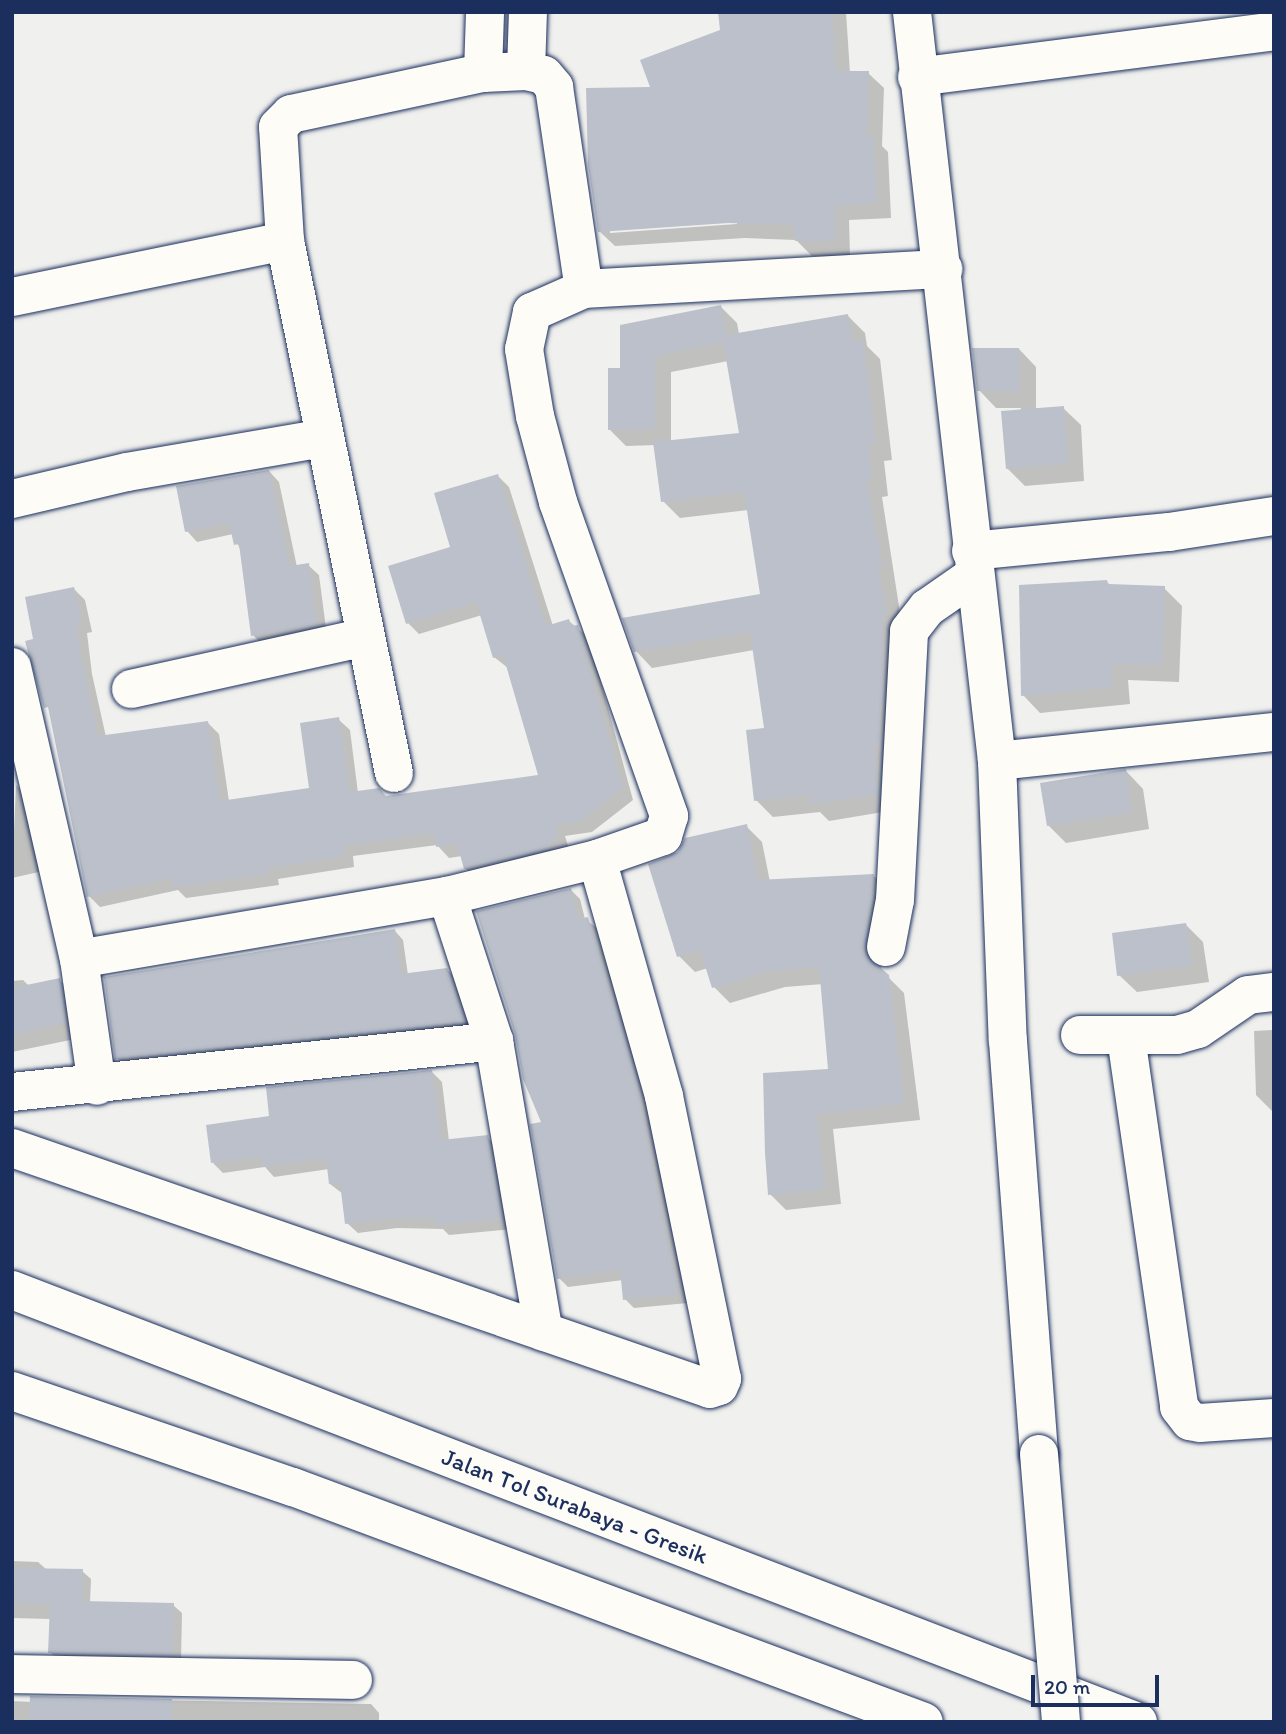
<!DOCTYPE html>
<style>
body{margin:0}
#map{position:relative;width:1286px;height:1734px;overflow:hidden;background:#f0f0ee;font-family:Itim,sans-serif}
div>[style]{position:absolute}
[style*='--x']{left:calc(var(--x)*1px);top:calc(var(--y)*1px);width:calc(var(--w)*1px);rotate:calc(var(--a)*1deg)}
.shadow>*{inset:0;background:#0003}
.building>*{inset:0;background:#bbc0ca}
.roads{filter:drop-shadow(0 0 2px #1b2f5e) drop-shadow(0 0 2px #1b2f5e)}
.minor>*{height:38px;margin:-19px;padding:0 19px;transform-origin:19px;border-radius:19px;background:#fdfcf7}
.secondary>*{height:38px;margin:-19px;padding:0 19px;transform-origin:19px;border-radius:19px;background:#fdfcf7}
.motorway>*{height:38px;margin:-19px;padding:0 19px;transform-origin:19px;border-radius:19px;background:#fdfcf7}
.bridges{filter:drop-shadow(0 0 2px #1b2f5e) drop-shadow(0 0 2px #1b2f5e)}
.secondary-bridge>*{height:38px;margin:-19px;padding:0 19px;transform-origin:19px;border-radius:19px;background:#fdfcf7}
span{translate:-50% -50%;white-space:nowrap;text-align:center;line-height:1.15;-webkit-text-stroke:6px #fdfcf7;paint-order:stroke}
.street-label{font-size:24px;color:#1b2f5e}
.frame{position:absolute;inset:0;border:14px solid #1b2f5e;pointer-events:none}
.scale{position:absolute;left:1031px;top:1675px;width:128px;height:32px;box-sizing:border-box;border:4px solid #1b2f5e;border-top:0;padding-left:9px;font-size:21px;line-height:24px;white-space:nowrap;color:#1b2f5e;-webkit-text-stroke:5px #fdfcf7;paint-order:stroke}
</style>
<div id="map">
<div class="shadow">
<div style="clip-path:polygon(evenodd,771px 12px,846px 12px,850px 73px,868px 73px,884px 88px,882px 146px,888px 152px,891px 218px,849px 220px,850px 256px,812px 256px,796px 240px,745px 238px,615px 246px,599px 231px,652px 89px,771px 12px,737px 221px,737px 224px,610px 233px,610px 229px,737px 221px)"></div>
<div style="clip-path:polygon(evenodd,720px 306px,737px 323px,739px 334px,848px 316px,865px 333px,867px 346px,880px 359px,892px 460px,884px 461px,888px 496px,882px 497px,903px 632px,895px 810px,829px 821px,820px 812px,773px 817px,756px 800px,766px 729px,754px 650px,652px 668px,636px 651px,762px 595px,748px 510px,680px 518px,663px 501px,656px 445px,626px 446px,609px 429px,621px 370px,720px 306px,728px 361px,741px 435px,671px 442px,671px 372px,728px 361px)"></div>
<div style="clip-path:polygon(1019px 349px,1036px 367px,1036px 410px,1063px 408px,1081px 425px,1084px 481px,1025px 486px,1007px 468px,1021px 408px,996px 408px,979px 390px)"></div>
<div style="clip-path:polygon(269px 471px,279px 482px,297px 567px,308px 565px,319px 575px,327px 636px,263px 646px,253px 635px,241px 551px,233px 534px,197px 542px,187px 531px)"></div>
<div style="clip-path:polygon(498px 476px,509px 487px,553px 626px,569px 621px,589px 638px,633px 800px,592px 832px,565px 836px,569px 849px,477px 880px,465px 868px,462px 856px,449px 858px,437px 845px,353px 856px,354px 867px,278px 879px,279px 885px,186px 898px,178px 890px,100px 907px,89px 896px,35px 640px,74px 589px,85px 600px,92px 632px,87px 633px,92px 674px,106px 737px,208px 723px,219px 734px,229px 801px,311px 790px,338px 719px,350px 730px,358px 793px,386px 798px,540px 777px,508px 668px,494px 657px,482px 615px,419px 634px,408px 623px)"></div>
<div style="clip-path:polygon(1107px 582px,1111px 586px,1164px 588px,1182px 606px,1179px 682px,1128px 680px,1130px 704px,1040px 713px,1023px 695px)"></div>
<div style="clip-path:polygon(1126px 771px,1143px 789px,1149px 829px,1066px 843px,1048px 825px)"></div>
<div style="clip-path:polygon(16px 785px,25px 795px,43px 871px,12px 878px)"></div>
<div style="clip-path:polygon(746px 826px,762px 842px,770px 882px,874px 876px,890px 892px,881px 970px,904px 993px,920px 1120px,833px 1129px,841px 1204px,786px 1210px,770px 1194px,830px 1071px,823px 984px,785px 987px,730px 1003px,714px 987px,708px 968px,695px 972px,679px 956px)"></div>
<div style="clip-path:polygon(571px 890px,580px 899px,585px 919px,597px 928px,656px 1134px,688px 1303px,634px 1308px,625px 1299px,623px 1280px,568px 1287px,559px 1278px,544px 1124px)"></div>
<div style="clip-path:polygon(1186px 925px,1203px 942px,1209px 982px,1137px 992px,1119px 975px)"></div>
<div style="clip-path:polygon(395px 931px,403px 940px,408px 975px,447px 969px,455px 978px,472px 1030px,125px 1067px,117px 1058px)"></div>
<div style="clip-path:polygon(23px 980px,29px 986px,59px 980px,74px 994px,80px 1038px,12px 1052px,12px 981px)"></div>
<div style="clip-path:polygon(1274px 1030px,1274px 1113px,1256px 1095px,1254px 1031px)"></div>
<div style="clip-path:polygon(431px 1071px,442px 1082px,449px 1141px,487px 1137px,498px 1148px,512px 1229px,449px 1235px,443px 1229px,397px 1228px,358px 1233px,347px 1223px,343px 1194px,330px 1184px,329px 1169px,274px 1177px,265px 1167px,223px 1173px,213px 1163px,271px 1118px)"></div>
<div style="clip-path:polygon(12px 1561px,38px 1562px,47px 1570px,82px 1571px,91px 1579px,90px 1603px,173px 1605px,182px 1613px,181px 1663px,59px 1661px,50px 1652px,51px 1619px,12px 1618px)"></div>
<div style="clip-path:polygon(32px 1698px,371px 1704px,379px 1713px,379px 1722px,12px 1722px,12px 1701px,32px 1702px)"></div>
</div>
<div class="building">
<div style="clip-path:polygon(718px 12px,832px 12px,836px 71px,869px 71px,867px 135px,873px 135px,877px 203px,835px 206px,835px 241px,795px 241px,794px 225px,728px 223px,598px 232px,588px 165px,586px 88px,650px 87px,640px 60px,720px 30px)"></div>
<div style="clip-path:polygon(721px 305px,726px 335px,848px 314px,853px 342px,863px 341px,876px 444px,868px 444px,872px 480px,866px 480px,883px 566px,878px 566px,887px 616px,883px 616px,883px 703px,879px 704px,881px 744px,874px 745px,879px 794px,811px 805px,809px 795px,754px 801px,746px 730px,764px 728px,750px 632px,634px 652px,622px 618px,760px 594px,744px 492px,661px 502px,653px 442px,739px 433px,723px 342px,655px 356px,655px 429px,608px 430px,608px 368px,620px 368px,620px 325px)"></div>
<div style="clip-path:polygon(972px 348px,1019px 348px,1019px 391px,977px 391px)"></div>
<div style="clip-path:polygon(1064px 406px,1068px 464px,1006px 469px,1001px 411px)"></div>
<div style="clip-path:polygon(269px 470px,290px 566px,309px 563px,317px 625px,251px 636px,239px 544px,234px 545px,229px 523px,185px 532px,176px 486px)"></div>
<div style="clip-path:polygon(498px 474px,546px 626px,569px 619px,571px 626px,578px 625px,623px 788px,580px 821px,555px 825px,558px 838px,543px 850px,464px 869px,457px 844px,436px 847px,434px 833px,342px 846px,344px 856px,268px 868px,269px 874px,173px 887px,171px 878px,87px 897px,48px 707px,44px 708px,28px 652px,25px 641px,33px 639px,25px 597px,74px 587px,82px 621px,76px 623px,82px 661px,98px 736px,208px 721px,220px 801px,309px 788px,300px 723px,339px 717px,350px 792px,379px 788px,386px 796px,538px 775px,503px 655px,493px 658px,476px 602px,406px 624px,388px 566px,450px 547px,434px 493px)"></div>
<div style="clip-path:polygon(1107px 580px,1108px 584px,1165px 586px,1162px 665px,1111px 664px,1113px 687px,1021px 696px,1019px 585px)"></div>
<div style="clip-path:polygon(1126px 769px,1132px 812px,1047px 826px,1040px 783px)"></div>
<div style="clip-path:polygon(747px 824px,758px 880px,874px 874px,865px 954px,889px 975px,904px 1104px,817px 1114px,825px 1189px,768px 1195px,765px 1153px,763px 1073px,828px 1069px,819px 967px,768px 971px,712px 988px,700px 950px,677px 957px,648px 864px,678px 852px,685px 838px)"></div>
<div style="clip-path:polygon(571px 888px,579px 919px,588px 917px,634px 1071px,679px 1294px,623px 1300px,620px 1270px,557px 1279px,530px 1124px,541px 1122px,523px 1079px,515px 1034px,476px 911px)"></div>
<div style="clip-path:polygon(1186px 923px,1192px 965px,1117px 976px,1112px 933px)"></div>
<div style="clip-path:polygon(395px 929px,401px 974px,447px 968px,465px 1022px,115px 1059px,104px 977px)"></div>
<div style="clip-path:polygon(60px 978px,66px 1023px,12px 1035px,12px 988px)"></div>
<div style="clip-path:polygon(432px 1070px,441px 1140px,488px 1135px,502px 1218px,436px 1225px,436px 1219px,385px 1218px,345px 1224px,340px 1183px,329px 1184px,326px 1158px,262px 1167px,260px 1157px,211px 1163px,206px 1125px,269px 1116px,266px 1087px)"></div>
<div style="clip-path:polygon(15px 1568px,83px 1569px,82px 1601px,174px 1603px,173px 1655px,48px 1653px,50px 1604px,14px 1603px)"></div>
<div style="clip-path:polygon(30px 1696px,172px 1699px,172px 1722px,29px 1722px)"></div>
</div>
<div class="roads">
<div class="minor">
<div style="--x:526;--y:71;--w:59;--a:-88.1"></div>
<div style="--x:483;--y:73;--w:61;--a:-88.1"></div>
<div style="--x:917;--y:77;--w:360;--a:-7.3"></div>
<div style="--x:584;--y:289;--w:360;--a:-3.2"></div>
<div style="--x:12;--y:297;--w:279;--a:-11.6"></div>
<div style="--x:12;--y:499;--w:118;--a:-13.2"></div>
<div style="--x:127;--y:472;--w:199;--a:-9.8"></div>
<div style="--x:971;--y:551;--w:199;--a:-5.5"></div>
<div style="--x:1169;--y:532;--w:106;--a:-8.7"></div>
<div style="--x:12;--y:667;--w:300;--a:77.1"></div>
<div style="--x:79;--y:959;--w:128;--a:81.9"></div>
<div style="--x:131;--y:689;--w:240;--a:-12.5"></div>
<div style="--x:997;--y:761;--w:279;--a:-6"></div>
<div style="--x:394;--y:773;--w:543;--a:-101.58"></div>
<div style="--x:285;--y:241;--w:114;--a:-93.5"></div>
<div style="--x:278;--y:127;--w:18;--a:-45"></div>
<div style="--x:291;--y:114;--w:196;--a:-12.1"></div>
<div style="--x:483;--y:73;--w:43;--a:-2.7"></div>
<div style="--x:526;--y:71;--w:18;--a:13"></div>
<div style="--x:544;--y:75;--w:16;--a:50"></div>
<div style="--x:554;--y:87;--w:204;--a:81.6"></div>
<div style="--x:584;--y:289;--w:57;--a:156.1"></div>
<div style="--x:532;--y:312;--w:38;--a:102"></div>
<div style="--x:524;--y:349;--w:68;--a:80.7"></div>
<div style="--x:535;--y:416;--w:89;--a:75"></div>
<div style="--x:558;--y:502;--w:333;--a:70.5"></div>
<div style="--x:669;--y:816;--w:21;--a:107"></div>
<div style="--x:663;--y:836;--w:70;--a:160.8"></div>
<div style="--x:447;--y:896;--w:152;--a:72"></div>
<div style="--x:494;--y:1041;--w:295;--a:80.3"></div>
<div style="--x:886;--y:947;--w:48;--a:-79.2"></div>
<div style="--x:895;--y:900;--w:269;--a:-87"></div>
<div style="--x:909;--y:631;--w:29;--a:-52"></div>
<div style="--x:927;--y:608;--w:56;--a:-34.8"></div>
<div style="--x:1080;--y:1035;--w:97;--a:0"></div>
<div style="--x:1177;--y:1035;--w:22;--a:-16"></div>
<div style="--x:1198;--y:1029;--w:60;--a:-34.2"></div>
<div style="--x:1248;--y:995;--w:26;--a:-7"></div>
<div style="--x:1126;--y:1037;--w:374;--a:81.8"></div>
<div style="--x:1179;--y:1407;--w:18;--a:52"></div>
<div style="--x:1190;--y:1421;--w:10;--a:11"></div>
<div style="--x:1200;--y:1423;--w:74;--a:-3.9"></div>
<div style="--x:12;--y:1092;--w:485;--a:-6"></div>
<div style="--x:12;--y:1148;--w:738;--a:19.05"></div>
<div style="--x:710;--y:1389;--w:9;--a:-18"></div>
<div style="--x:719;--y:1386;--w:8;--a:-67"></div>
<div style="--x:722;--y:1379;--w:289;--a:-101.6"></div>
<div style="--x:664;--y:1096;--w:246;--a:-105.8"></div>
<div style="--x:597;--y:859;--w:154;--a:166.1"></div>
<div style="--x:447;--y:896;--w:373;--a:170.3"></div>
<div style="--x:12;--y:1674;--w:341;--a:1"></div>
</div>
<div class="secondary">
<div style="--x:912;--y:12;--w:754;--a:83.53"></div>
<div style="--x:997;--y:761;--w:280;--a:87.8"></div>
<div style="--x:1008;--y:1041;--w:414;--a:85.7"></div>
</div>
<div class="motorway">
<div style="--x:12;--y:1290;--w:1206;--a:20.99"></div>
<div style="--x:12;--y:1391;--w:297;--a:18.9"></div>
<div style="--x:293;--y:1487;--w:673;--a:20.43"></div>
</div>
</div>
<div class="bridges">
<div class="secondary-bridge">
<div style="--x:1039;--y:1454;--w:269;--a:85.3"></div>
</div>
</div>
<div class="street-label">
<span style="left:575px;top:1506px;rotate:21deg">Jalan Tol Surabaya - Gresik</span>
</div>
<div class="frame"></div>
<div class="scale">20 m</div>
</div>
